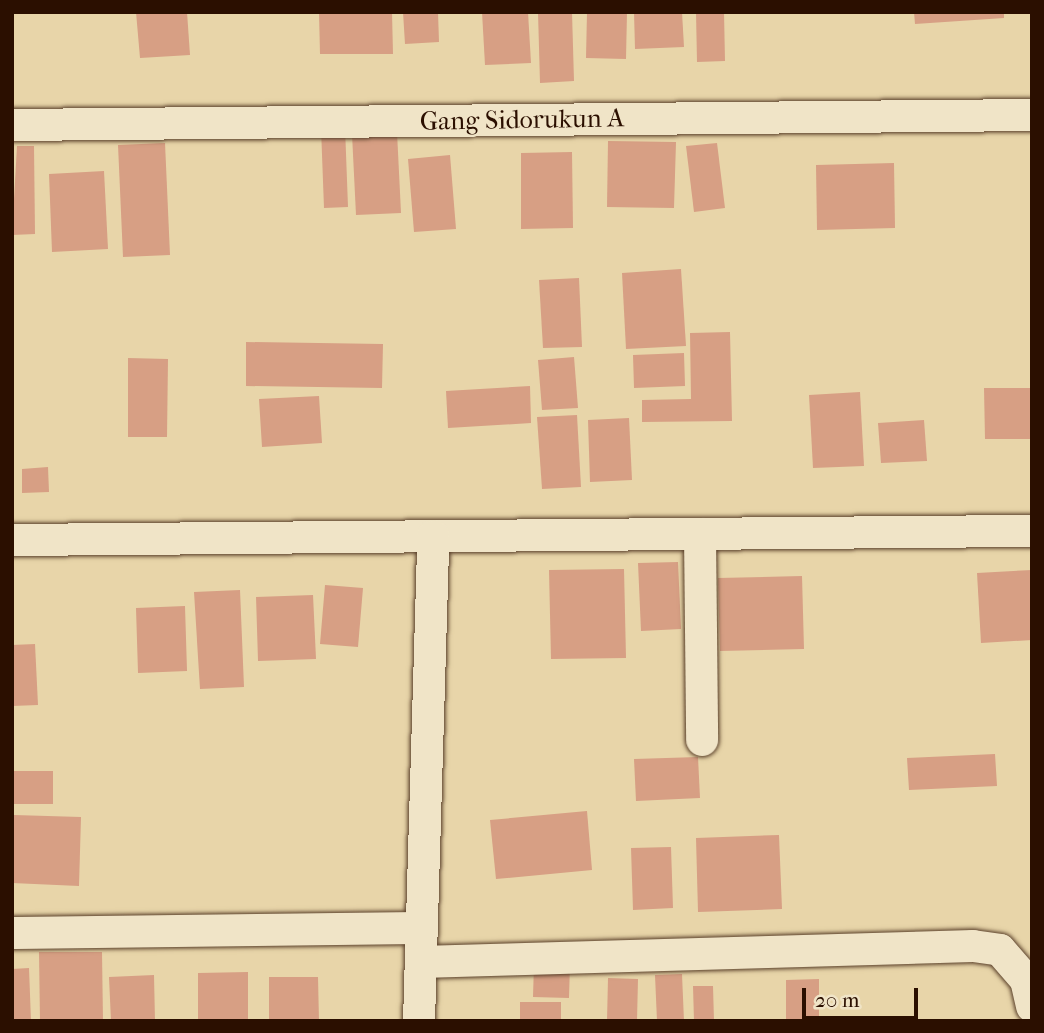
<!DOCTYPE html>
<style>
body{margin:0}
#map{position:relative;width:1044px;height:1033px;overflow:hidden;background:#e8d5a9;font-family:"IM FELL French Canon",serif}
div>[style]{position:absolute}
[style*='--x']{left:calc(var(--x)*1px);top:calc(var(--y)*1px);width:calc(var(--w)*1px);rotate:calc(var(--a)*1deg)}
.building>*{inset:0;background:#d79f84}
.roads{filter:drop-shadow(0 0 2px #5a402a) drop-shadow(0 0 2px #5a402a)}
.street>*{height:32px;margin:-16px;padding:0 16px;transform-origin:16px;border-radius:16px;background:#f0e4c7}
span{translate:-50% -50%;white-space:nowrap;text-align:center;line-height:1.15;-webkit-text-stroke:5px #f0e4c7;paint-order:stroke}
.street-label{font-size:26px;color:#2b0f00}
.frame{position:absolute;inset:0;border:14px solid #2b0f00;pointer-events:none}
.scale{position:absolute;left:802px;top:988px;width:116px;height:32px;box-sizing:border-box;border:4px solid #2b0f00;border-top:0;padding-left:9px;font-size:21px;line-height:24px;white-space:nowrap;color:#2b0f00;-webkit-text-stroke:5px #f0e4c7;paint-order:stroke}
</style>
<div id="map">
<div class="building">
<div style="clip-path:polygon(136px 12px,187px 12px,190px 55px,140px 58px)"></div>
<div style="clip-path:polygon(319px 12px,392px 12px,393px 54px,320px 54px)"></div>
<div style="clip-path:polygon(403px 12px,438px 12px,439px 42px,405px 44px)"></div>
<div style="clip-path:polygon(482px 12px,528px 12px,531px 63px,485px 65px)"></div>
<div style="clip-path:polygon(538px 12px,572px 12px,574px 81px,540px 83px)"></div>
<div style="clip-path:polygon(587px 12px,627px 12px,626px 59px,586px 58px)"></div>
<div style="clip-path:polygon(634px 12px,682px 12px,684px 47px,635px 49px)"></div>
<div style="clip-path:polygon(696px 12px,724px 12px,725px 61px,697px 62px)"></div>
<div style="clip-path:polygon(914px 12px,1004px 12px,1004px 18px,915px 24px)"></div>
<div style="clip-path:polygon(345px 127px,348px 207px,324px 208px,321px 128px)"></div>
<div style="clip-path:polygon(397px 132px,401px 213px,356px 215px,352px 134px)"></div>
<div style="clip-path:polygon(608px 141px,676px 142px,674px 208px,607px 207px)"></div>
<div style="clip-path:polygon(165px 143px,170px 255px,123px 257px,118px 145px)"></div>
<div style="clip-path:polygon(717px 143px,725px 208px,694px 212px,686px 146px)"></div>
<div style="clip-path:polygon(17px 146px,34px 146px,35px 234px,12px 235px)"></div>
<div style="clip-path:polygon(572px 152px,573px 228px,521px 229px,521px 153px)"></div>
<div style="clip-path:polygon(450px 155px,456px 229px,414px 232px,408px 159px)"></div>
<div style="clip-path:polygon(894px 163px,895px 228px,817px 230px,816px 165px)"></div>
<div style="clip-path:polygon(104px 171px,108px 249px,52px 252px,49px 174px)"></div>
<div style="clip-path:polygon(681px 269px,686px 346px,626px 349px,622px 273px)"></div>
<div style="clip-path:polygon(579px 278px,582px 347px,543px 348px,539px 280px)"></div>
<div style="clip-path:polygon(730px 332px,732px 421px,642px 422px,642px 400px,691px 399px,690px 333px)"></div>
<div style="clip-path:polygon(246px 342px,383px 344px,382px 388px,246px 386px)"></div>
<div style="clip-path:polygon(684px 353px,685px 386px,634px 388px,633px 355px)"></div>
<div style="clip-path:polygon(574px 357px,578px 408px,542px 410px,538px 360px)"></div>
<div style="clip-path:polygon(128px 358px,168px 359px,167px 437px,128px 437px)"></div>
<div style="clip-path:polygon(530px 386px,531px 423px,448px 428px,446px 391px)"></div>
<div style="clip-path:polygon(984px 388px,1032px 388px,1032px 439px,985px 439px)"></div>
<div style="clip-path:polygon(860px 392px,864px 466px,813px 468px,809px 395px)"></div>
<div style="clip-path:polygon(319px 396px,322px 443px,262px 447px,259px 399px)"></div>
<div style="clip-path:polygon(577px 415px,581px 487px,542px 489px,537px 417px)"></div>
<div style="clip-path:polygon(629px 418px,632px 480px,590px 482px,588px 420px)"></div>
<div style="clip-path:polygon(924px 420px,927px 461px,881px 463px,878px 423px)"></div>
<div style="clip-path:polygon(48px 467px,49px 492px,22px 493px,22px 469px)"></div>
<div style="clip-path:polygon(678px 562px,681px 629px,641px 631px,638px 563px)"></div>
<div style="clip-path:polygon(624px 569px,626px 658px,551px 659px,549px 570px)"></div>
<div style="clip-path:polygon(1032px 570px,1032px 640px,981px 643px,977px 573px)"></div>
<div style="clip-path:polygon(802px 576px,804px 649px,720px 651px,718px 578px)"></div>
<div style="clip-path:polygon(325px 585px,363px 588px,358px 647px,320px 644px)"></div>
<div style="clip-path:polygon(240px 590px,244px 687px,200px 689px,194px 592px)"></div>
<div style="clip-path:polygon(313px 595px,316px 659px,258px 661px,256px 597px)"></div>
<div style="clip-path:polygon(185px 606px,187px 671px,138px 673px,136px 608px)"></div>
<div style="clip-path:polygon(35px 644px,38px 705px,12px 706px,12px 645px)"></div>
<div style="clip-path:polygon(995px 754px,997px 786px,909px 790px,907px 758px)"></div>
<div style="clip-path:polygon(698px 757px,700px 798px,636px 801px,634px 759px)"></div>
<div style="clip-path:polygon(13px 771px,53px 771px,53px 804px,13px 804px)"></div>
<div style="clip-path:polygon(587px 811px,592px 870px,496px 879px,490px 820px)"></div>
<div style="clip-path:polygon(14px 815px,81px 817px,79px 886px,12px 883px)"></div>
<div style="clip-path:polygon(779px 835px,782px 909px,698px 912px,696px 838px)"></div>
<div style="clip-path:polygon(671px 847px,673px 908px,633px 910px,631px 848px)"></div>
<div style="clip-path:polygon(39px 952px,102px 952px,103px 1021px,40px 1021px)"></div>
<div style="clip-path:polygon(534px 964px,570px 964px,569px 998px,533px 997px)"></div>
<div style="clip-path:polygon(29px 968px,31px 1021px,12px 1021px,12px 969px)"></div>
<div style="clip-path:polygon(248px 972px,248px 1021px,198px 1021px,198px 973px)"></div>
<div style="clip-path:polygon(682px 974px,684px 1021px,657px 1021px,655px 975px)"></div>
<div style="clip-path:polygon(154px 975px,155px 1021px,111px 1021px,109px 977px)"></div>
<div style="clip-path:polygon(269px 977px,318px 977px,319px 1021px,269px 1021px)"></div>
<div style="clip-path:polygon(608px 978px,638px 979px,637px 1021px,607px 1021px)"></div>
<div style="clip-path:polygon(819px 979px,819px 1021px,786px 1021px,786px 980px)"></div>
<div style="clip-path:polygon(693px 986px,713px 986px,714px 1021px,694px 1021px)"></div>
<div style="clip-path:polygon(520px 1002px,561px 1002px,561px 1021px,520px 1021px)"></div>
</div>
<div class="roads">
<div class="street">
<div style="--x:12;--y:125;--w:1020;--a:-0.56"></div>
<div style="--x:700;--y:534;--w:206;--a:89.4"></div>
<div style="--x:12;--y:540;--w:1020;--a:-0.51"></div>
<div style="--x:12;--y:933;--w:409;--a:-0.7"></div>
<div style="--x:421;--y:962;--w:552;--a:-1.66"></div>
<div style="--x:973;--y:946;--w:27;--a:8"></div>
<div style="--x:1000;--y:950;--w:40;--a:49"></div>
<div style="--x:1026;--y:980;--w:27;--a:77"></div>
<div style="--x:419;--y:1021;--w:485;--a:-88.3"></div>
</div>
</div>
<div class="street-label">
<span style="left:522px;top:120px;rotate:-1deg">Gang Sidorukun A</span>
</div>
<div class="frame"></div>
<div class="scale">20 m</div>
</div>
